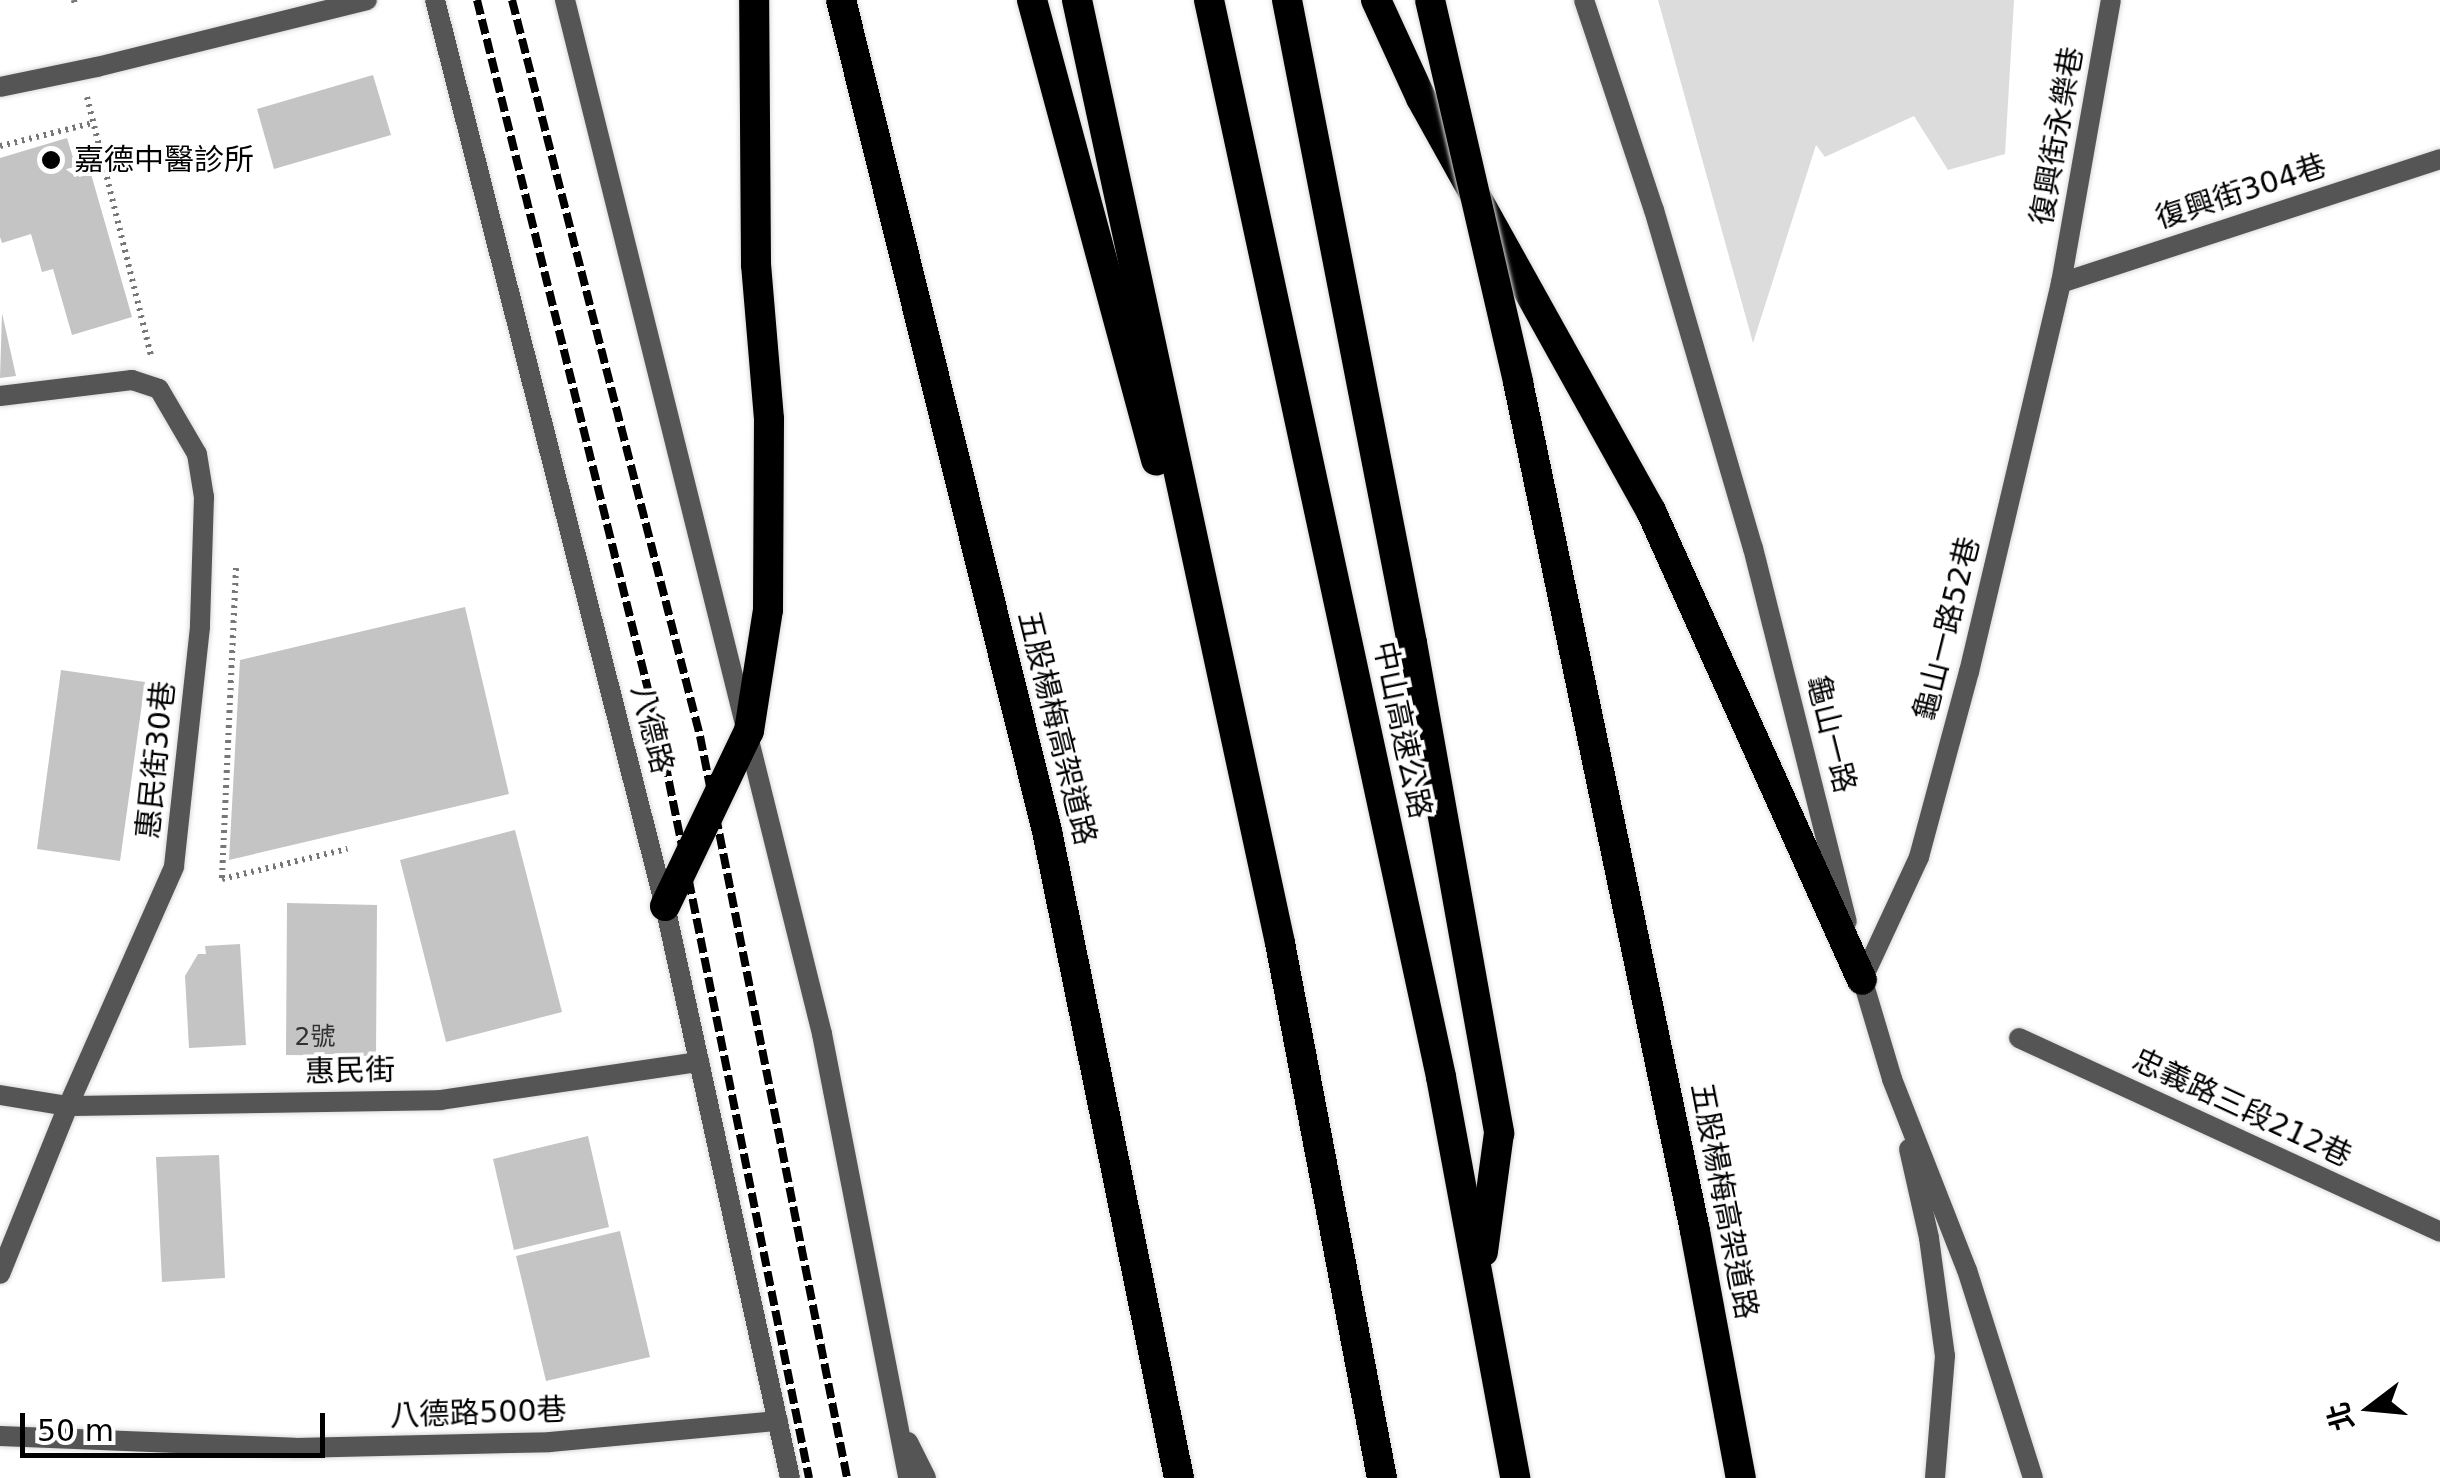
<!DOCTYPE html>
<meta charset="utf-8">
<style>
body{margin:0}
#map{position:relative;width:2440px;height:1478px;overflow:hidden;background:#fff;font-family:"DejaVu Sans","Noto Sans TC",sans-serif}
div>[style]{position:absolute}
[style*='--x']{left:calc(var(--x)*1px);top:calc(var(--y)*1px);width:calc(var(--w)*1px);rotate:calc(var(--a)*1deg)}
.green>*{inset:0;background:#dcdcdc}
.building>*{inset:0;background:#c4c4c4}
.path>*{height:6px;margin-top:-3px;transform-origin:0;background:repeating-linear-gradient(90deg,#777 0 2.5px,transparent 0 7.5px)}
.roads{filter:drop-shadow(0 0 2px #dbdbdb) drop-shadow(0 0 2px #dbdbdb)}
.minor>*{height:20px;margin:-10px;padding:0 10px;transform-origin:10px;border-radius:10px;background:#555}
.tertiary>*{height:20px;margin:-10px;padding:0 10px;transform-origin:10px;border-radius:10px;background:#555}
.motorway>*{height:30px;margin:-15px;padding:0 15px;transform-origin:15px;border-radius:15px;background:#000}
.rail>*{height:8px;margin-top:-4px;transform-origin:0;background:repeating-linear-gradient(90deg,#000 0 15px,transparent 0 20px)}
.bridges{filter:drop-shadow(0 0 2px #dbdbdb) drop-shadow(0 0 2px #dbdbdb)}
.motorway-bridge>*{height:30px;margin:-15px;padding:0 15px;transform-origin:15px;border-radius:15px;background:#000}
.dots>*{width:28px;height:28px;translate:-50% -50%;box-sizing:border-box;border:5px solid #fff;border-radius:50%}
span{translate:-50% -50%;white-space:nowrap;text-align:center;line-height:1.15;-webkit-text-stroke:8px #fff;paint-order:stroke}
.number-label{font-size:25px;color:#313131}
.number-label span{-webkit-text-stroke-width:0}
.street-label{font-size:30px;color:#000}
.poi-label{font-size:30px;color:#000}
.left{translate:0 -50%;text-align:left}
.north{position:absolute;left:2320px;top:1358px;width:100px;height:100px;-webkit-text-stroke:8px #fff;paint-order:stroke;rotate:254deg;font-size:28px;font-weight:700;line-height:40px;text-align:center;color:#000}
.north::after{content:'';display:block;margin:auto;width:35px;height:45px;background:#000;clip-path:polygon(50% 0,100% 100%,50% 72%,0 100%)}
.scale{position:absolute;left:20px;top:1413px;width:305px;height:45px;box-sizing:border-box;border:5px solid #000;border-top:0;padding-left:12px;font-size:30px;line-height:35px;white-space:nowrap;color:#000;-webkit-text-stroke:8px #fff;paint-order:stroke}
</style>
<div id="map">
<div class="green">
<div style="clip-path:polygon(1658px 0,2014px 0,2005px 154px,1948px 170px,1914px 116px,1825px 157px,1816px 145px,1753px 343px)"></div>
</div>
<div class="building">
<div style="clip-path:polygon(373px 75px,391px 135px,274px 169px,257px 109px)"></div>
<div style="clip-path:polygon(67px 138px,79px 177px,91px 174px,132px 317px,72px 335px,53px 269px,42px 272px,31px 234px,2px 243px,0 237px,0 158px)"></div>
<div style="clip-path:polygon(2px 313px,16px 376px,0 378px)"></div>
<div style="clip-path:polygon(465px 607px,509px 794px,229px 860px,240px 660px)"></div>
<div style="clip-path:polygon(61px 670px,145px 682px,120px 861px,37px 849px)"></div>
<div style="clip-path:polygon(515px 830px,562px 1012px,446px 1042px,400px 860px)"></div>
<div style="clip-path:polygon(287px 903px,377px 905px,376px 1056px,286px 1055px)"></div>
<div style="clip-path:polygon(240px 944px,246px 1045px,189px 1048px,185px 976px,198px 954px,206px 954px,205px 946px)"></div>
<div style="clip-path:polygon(588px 1136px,609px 1227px,514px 1250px,493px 1159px)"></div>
<div style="clip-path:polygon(219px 1155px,225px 1278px,162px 1282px,156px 1157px)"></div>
<div style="clip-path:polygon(620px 1231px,650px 1357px,546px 1381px,516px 1256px)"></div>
</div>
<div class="path">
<div style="--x:74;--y:0;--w:6;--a:81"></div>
<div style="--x:87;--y:97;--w:267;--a:76.1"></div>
<div style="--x:0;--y:146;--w:96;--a:-13.9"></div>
<div style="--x:236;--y:568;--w:311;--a:92.6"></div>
<div style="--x:222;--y:879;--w:129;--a:-13.5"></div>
</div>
<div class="roads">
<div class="minor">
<div style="--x:0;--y:87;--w:99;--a:-11.7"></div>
<div style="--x:97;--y:67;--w:278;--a:-13.9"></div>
<div style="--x:2061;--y:283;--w:399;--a:-18.1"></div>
<div style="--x:0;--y:396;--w:133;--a:-6.9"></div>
<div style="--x:132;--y:380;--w:28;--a:18"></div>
<div style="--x:159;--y:389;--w:75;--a:59.7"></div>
<div style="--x:197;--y:454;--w:44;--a:80.8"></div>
<div style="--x:204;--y:497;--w:130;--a:91.8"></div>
<div style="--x:200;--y:627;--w:241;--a:96.2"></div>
<div style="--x:174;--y:867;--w:261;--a:113.9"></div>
<div style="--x:68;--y:1106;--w:181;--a:112"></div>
<div style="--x:1862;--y:980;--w:136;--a:-65.1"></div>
<div style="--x:1919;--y:857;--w:192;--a:-74.9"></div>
<div style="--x:1969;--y:672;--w:400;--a:-76.7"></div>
<div style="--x:2061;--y:283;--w:287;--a:-80"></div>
<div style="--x:2019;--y:1038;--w:464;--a:24.7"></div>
<div style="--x:0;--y:1095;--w:69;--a:9.2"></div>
<div style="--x:68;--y:1106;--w:373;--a:-0.9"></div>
<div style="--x:441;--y:1100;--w:261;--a:-8.4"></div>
<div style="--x:0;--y:1436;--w:295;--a:2.3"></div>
<div style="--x:295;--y:1448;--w:255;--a:-1.3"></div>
<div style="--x:550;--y:1442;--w:229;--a:-5.3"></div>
</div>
<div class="tertiary">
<div style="--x:435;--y:0;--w:935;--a:75.76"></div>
<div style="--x:665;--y:906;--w:585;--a:77.67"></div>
<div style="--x:565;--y:0;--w:1065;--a:76.04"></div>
<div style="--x:822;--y:1034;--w:452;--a:79"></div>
<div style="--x:1584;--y:0;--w:221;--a:71.6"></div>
<div style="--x:1654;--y:210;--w:352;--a:73.7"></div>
<div style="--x:1753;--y:548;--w:385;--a:75.9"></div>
<div style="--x:1859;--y:968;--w:116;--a:73.4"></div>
<div style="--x:1892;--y:1079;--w:205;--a:68.6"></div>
<div style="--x:1967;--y:1270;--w:218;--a:72.4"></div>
<div style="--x:1909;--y:1149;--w:91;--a:77.3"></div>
<div style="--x:1929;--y:1238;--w:119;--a:82.3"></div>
<div style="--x:1945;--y:1356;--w:122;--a:94.7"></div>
<div style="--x:908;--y:1442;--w:40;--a:63.4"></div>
</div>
<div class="motorway">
<div style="--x:841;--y:0;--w:856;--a:76.08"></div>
<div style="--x:1047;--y:831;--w:660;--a:78.47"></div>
<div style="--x:1032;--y:0;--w:477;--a:74.9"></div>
<div style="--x:1077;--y:0;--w:965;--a:77.85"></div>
<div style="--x:1280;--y:943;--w:545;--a:79.21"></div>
<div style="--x:1209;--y:0;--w:1102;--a:77.84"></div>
<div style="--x:1441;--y:1077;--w:408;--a:79.5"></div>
<div style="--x:1287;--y:0;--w:655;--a:79"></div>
<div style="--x:1412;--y:643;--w:498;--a:79.9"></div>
<div style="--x:1499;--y:1133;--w:120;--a:97.7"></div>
<div style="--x:1376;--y:0;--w:108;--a:65.3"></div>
<div style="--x:1421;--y:98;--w:473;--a:60.9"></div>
<div style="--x:1651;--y:511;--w:514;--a:65.78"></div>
<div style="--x:665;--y:906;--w:194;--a:-64.4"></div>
<div style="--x:749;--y:731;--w:122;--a:-81.1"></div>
<div style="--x:768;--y:610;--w:191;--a:-89.7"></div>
<div style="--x:769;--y:419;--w:155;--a:-94.8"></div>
<div style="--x:756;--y:265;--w:265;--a:-90.4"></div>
</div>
</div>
<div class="rail">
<div style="--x:477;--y:0;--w:764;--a:76.07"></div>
<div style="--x:661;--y:742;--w:751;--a:78.63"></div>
<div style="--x:512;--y:0;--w:760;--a:75.67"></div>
<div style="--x:700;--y:736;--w:756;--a:78.79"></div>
</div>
<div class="bridges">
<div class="motorway-bridge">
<div style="--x:1430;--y:0;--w:392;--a:77"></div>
<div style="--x:1518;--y:382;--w:867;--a:78.22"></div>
<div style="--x:1695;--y:1231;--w:251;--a:79.5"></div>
</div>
</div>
<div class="dots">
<div style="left:51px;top:160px;background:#000"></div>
</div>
<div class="number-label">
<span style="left:315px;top:1037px">2號</span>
</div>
<div class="street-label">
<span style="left:2057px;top:136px;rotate:-80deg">復興街永樂巷</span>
<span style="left:2241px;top:192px;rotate:-18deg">復興街304巷</span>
<span style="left:1947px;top:629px;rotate:-76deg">龜山一路52巷</span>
<span style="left:1057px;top:728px;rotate:76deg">五股楊梅高架道路</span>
<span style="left:652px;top:729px;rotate:76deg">八德路</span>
<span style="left:1402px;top:730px;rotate:78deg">中山高速公路</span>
<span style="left:1831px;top:734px;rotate:76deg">龜山一路</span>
<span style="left:156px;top:760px;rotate:-84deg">惠民街30巷</span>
<span style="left:350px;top:1071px;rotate:-1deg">惠民街</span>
<span style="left:2242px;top:1108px;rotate:25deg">忠義路三段212巷</span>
<span style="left:1724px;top:1201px;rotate:79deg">五股楊梅高架道路</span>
<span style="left:478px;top:1413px;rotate:-2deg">八德路500巷</span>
</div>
<div class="poi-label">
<span class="left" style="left:74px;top:160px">嘉德中醫診所</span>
</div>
<div class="north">北</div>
<div class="scale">50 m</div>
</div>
